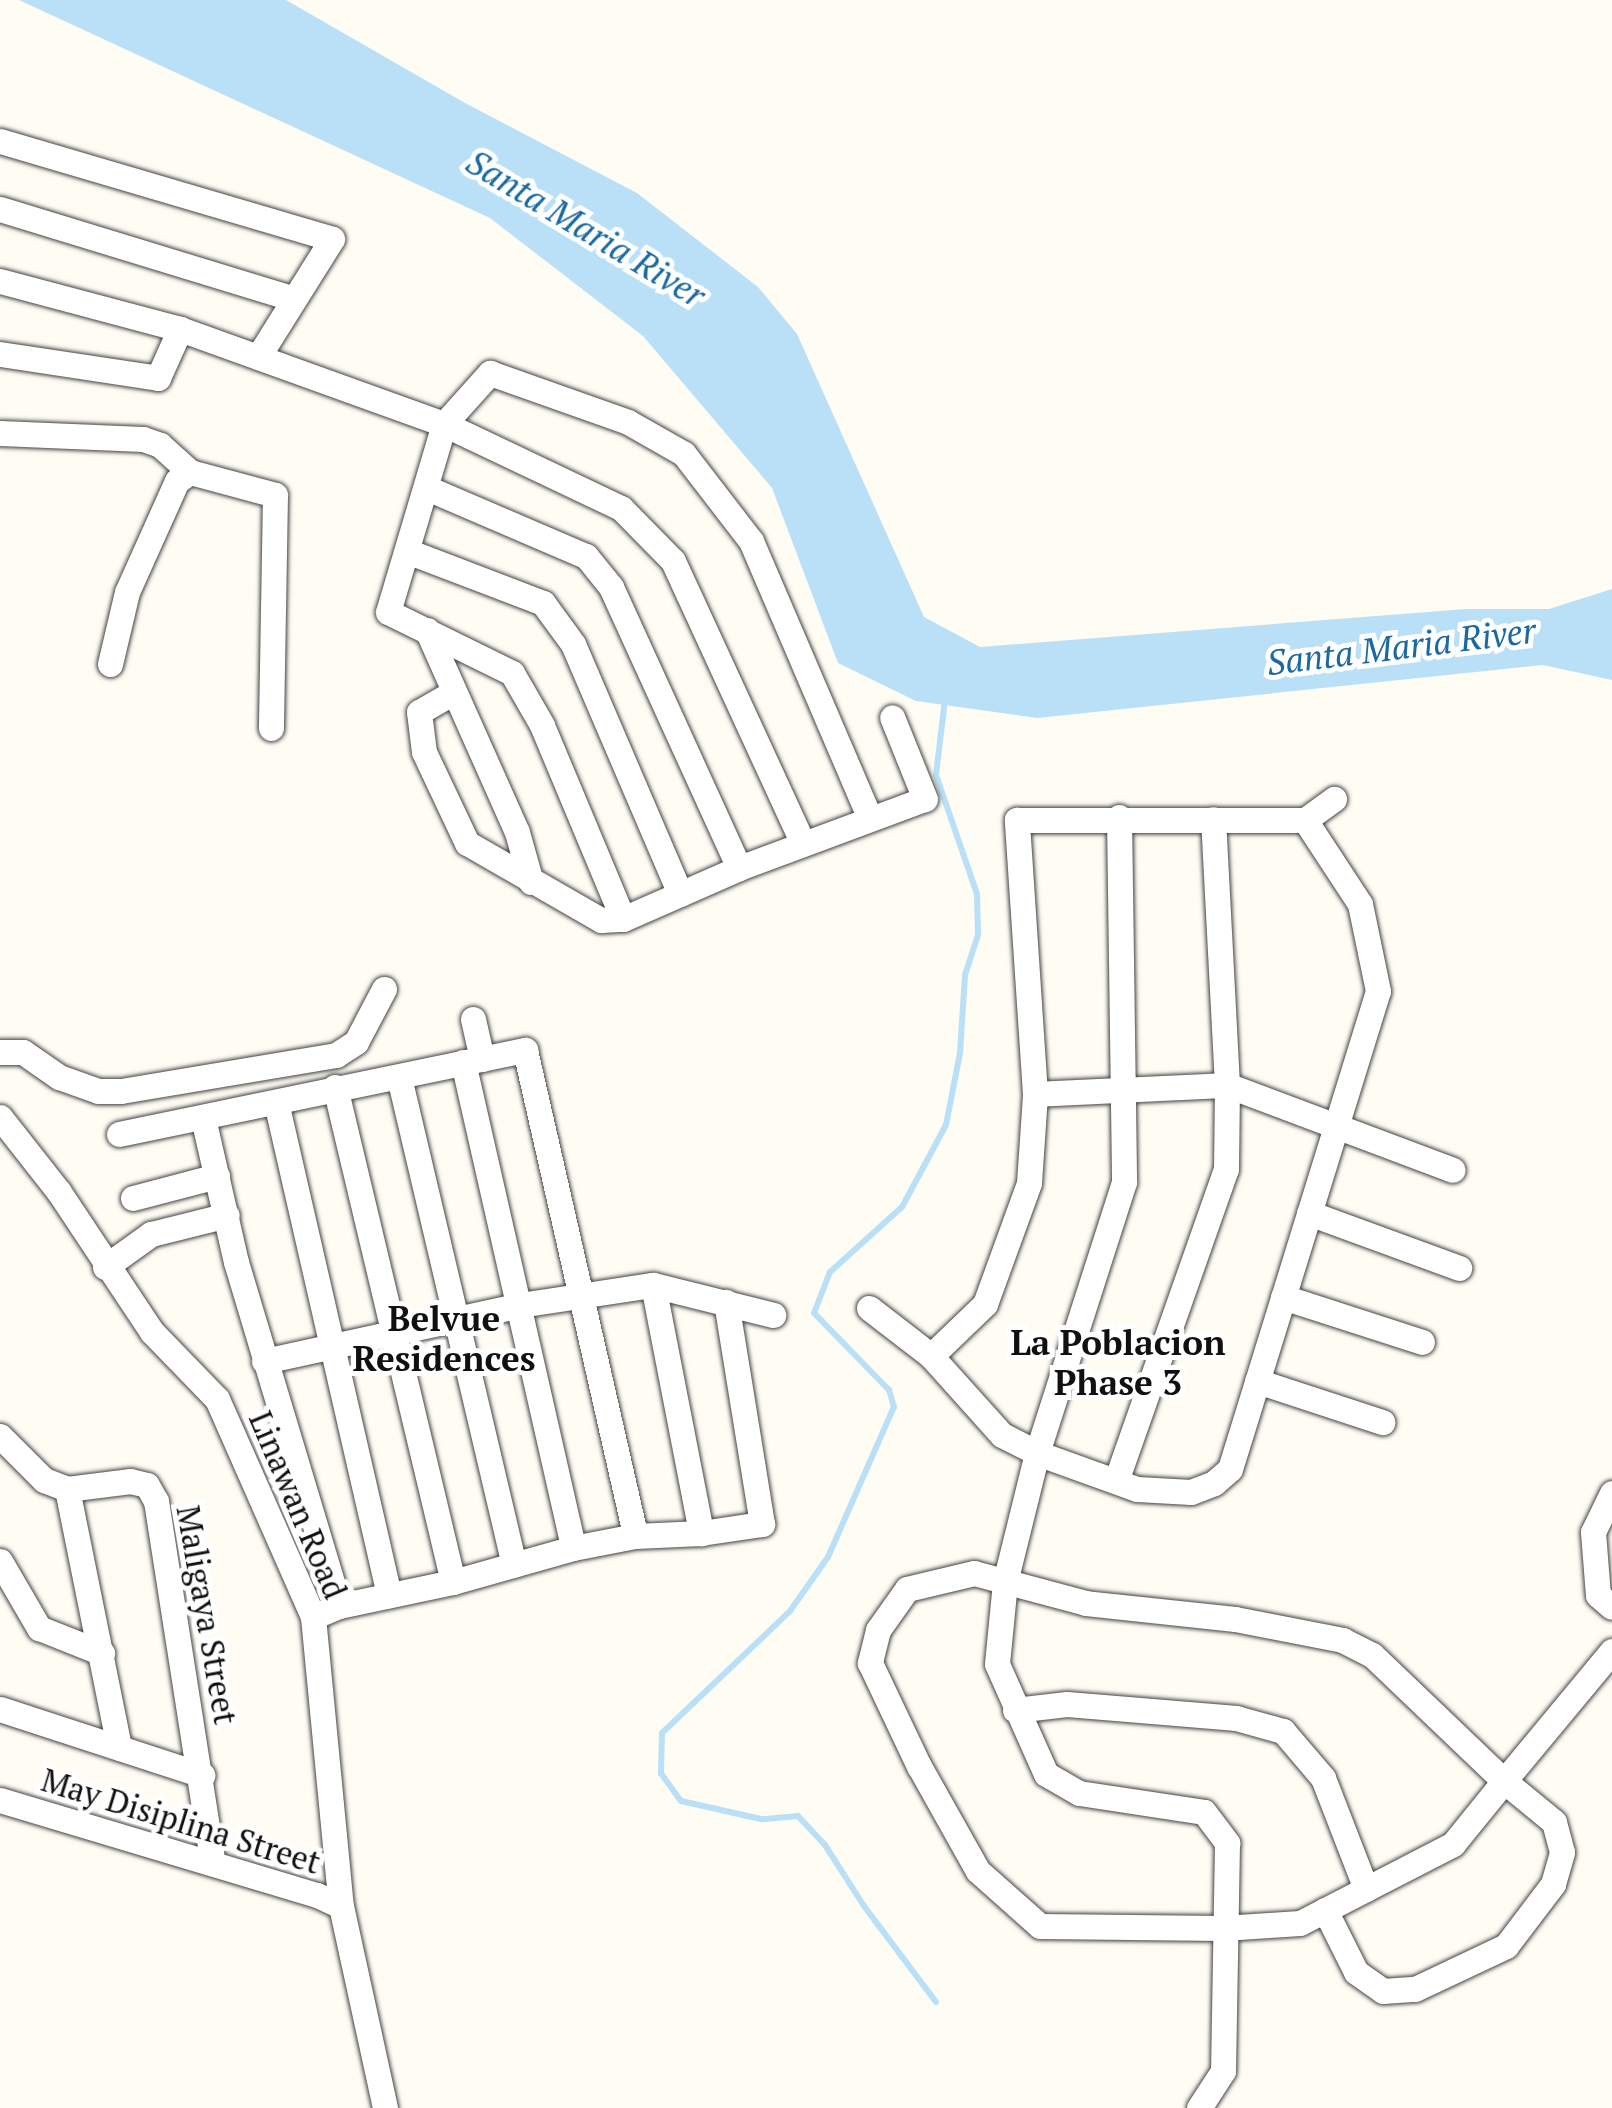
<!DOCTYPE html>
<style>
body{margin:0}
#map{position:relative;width:1612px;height:2108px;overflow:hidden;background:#fffcf4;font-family:"PT Serif",serif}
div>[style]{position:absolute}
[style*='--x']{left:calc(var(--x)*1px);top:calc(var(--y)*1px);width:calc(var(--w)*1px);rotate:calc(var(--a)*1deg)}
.water>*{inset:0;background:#b9e0f6}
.stream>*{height:6px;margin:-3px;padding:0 3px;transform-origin:3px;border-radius:3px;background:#b9e0f6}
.roads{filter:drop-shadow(0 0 2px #434343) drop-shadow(0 0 2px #434343)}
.minor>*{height:25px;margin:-12.5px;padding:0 12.5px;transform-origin:12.5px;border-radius:12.5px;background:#fff}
span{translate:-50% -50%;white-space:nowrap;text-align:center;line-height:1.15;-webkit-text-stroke:10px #fff;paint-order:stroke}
.street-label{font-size:32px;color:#101010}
.water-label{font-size:35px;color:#1969a2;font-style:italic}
.neighbourhood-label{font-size:35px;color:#101010;font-weight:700}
</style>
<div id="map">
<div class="water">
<div style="clip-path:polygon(19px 0,286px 0,465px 103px,637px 193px,758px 287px,797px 334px,924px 617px,980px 647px,1466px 609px,1549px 609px,1612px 589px,1612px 680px,1543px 665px,1037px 718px,916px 701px,838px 663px,772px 488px,643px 336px,490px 218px)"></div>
</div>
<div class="stream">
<div style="--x:936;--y:2002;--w:120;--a:-126.9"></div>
<div style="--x:864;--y:1906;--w:72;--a:-122.6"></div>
<div style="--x:825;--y:1845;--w:40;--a:-133"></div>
<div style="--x:798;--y:1816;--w:37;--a:175"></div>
<div style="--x:761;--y:1819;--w:82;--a:-167.3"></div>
<div style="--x:681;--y:1801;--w:34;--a:-126"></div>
<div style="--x:661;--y:1773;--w:40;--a:-88.6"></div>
<div style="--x:662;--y:1733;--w:177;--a:-43.6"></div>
<div style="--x:790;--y:1611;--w:66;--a:-54.9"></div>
<div style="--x:828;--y:1557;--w:164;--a:-66.3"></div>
<div style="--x:894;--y:1407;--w:18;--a:-106"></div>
<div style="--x:889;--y:1390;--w:107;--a:-134.2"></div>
<div style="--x:814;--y:1313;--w:44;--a:-68.7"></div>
<div style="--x:830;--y:1272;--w:97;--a:-42.1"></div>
<div style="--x:902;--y:1207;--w:93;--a:-61.8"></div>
<div style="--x:946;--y:1125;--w:73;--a:-79"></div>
<div style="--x:960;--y:1053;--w:78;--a:-86.3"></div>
<div style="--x:965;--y:975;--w:42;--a:-72"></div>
<div style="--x:978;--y:935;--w:41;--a:-91.4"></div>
<div style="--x:977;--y:894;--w:126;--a:-109"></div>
<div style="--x:936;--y:775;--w:76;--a:-83.2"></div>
</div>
<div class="roads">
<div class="minor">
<div style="--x:0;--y:141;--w:346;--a:16.4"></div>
<div style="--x:332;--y:239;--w:139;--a:122.1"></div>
<div style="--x:0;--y:209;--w:307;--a:17"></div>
<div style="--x:0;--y:281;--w:186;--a:14.9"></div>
<div style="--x:180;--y:329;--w:281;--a:19.8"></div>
<div style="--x:444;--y:424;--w:196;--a:25.4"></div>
<div style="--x:621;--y:508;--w:74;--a:45.5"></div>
<div style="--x:673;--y:561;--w:311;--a:65.3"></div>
<div style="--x:0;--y:354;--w:160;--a:8.6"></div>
<div style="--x:158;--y:378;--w:54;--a:-65.8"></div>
<div style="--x:0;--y:433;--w:143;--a:2.4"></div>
<div style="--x:143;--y:439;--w:18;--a:19"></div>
<div style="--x:160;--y:445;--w:40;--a:42"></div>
<div style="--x:427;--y:488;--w:173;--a:23.2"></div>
<div style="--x:586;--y:556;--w:40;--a:51"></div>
<div style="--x:611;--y:587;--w:309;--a:65.5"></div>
<div style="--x:407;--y:551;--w:146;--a:20.9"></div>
<div style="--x:543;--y:603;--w:51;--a:53.8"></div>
<div style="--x:573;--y:644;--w:272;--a:66.8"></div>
<div style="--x:427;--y:630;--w:221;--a:66"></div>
<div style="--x:517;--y:832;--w:52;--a:74.4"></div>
<div style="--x:110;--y:664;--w:74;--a:-76.7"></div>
<div style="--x:127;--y:592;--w:122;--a:-65.8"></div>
<div style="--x:177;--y:481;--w:16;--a:-35"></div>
<div style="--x:190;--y:472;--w:88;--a:15.1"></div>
<div style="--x:275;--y:495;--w:233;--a:91"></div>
<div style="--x:452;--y:693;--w:38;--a:150"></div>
<div style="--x:419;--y:712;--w:40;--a:82.9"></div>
<div style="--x:424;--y:752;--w:101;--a:64.7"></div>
<div style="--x:467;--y:843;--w:155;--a:29.9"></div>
<div style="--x:601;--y:920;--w:22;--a:-3"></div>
<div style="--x:623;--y:919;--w:127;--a:-23.7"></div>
<div style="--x:739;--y:868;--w:198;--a:-20.4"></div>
<div style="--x:925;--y:799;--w:88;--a:-111.9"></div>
<div style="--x:1119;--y:817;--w:365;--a:89.2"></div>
<div style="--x:1124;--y:1182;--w:285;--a:107.8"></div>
<div style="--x:1037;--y:1453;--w:133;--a:103.9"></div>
<div style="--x:1005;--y:1582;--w:82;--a:95.6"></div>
<div style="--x:997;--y:1664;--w:120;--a:66"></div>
<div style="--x:1046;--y:1774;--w:38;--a:30"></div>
<div style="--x:1079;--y:1793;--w:126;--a:8.6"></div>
<div style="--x:1204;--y:1812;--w:39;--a:53"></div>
<div style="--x:1227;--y:1843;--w:228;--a:91"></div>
<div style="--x:1223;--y:2071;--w:44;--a:123"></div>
<div style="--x:623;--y:919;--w:210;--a:-112.7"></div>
<div style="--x:542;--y:725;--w:60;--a:-120"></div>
<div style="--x:512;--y:673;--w:138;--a:-153.8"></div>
<div style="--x:388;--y:612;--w:196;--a:-73.4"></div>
<div style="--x:444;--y:424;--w:69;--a:-48"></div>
<div style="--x:490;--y:373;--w:146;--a:19.5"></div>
<div style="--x:628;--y:422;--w:64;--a:29.7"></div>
<div style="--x:684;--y:454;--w:110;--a:52.4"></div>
<div style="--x:751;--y:541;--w:301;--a:66.8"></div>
<div style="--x:473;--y:1019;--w:41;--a:77.3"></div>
<div style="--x:0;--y:1052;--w:23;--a:0"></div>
<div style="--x:23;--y:1052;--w:44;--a:34.8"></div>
<div style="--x:59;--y:1077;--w:41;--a:19.7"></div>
<div style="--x:98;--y:1091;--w:23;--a:0"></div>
<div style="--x:121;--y:1091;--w:218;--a:-9.5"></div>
<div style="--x:336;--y:1055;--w:24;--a:-33"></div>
<div style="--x:356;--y:1042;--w:60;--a:-62.2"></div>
<div style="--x:463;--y:1062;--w:498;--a:77.2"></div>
<div style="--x:399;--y:1077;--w:501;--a:76.74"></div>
<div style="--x:335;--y:1087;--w:509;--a:76.59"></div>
<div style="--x:1035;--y:1094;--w:192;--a:-2.7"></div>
<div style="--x:1227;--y:1085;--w:241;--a:20.6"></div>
<div style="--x:276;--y:1102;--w:506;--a:77.09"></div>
<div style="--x:0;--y:1117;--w:95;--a:51.8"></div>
<div style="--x:59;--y:1192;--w:168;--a:56.4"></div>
<div style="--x:152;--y:1332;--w:93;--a:45.9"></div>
<div style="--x:217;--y:1399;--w:238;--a:66.2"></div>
<div style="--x:313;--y:1617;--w:290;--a:84.5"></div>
<div style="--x:341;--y:1906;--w:207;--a:77.7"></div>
<div style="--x:203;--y:1118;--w:148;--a:77.1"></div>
<div style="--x:236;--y:1262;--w:359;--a:73.3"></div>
<div style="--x:119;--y:1134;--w:415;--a:-11.7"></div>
<div style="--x:525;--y:1050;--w:498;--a:77.2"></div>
<div style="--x:133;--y:1198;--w:87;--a:-14.7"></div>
<div style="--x:1309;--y:1213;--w:160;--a:20.1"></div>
<div style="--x:105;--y:1267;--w:57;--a:-35.7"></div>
<div style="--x:151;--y:1234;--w:78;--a:-14"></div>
<div style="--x:653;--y:1285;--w:253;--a:79"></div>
<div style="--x:1283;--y:1297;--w:146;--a:17.9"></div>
<div style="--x:869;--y:1308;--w:78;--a:37.7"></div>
<div style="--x:931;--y:1356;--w:106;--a:48.1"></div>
<div style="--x:1002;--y:1435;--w:39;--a:27"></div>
<div style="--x:1037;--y:1453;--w:106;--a:19.8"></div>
<div style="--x:1137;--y:1489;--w:54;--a:3.2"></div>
<div style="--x:1191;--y:1492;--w:25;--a:-21"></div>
<div style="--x:1214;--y:1483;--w:21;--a:-41"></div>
<div style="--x:1230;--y:1469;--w:500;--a:-72.8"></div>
<div style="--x:1378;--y:991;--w:89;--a:-101.7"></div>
<div style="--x:1360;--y:904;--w:100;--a:-123.2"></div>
<div style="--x:931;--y:1356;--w:75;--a:-43.9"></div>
<div style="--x:985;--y:1304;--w:129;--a:-70"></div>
<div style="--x:1029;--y:1183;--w:89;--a:-86.1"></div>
<div style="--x:1035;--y:1094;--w:275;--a:-93.8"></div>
<div style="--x:1017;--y:820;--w:288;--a:0"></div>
<div style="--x:1305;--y:820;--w:36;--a:-36"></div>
<div style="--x:264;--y:1361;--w:262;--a:-12.3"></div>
<div style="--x:520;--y:1305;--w:134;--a:-8.6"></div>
<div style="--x:653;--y:1285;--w:124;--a:14"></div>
<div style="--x:1257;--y:1381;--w:132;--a:18.2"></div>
<div style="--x:0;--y:1436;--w:62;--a:45"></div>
<div style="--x:44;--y:1480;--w:25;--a:21"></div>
<div style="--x:67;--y:1489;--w:64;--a:-7.2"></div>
<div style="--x:130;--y:1481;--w:17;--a:13"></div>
<div style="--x:147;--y:1485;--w:18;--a:61"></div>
<div style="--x:156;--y:1501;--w:366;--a:81.1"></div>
<div style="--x:1116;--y:1481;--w:331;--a:-70.6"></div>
<div style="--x:1226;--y:1169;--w:84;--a:-89.3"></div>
<div style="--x:1227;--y:1085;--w:266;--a:-93"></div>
<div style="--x:67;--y:1489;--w:264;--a:78.6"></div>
<div style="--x:1612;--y:1493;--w:43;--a:116"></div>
<div style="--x:1593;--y:1532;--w:63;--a:85.5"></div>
<div style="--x:1598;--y:1595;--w:18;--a:41"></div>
<div style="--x:0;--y:1561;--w:78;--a:59.8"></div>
<div style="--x:39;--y:1628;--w:68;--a:21.6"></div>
<div style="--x:313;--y:1617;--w:28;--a:-23"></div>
<div style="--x:339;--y:1606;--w:116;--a:-11.9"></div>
<div style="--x:453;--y:1582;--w:125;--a:-15.8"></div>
<div style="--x:573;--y:1548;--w:63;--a:-11"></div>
<div style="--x:635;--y:1536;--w:66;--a:-2.6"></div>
<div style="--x:701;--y:1533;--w:62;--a:-8.4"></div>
<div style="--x:762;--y:1524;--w:225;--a:-99.2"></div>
<div style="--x:0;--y:1709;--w:213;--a:18.1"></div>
<div style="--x:1015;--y:1710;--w:52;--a:-6.6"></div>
<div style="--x:1067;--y:1704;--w:170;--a:4.7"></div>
<div style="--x:1236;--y:1718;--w:49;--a:15.5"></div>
<div style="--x:1283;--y:1731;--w:62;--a:49.6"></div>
<div style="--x:1323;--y:1778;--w:119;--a:68.8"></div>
<div style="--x:0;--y:1800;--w:331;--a:16.7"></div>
<div style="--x:317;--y:1895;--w:26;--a:25"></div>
<div style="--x:1325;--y:1910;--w:69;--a:63.4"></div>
<div style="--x:1356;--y:1972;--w:33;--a:35"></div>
<div style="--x:1383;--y:1991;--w:32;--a:-4"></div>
<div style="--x:1415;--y:1989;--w:101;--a:-25.3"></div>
<div style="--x:1506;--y:1946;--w:78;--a:-52.8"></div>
<div style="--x:1553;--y:1884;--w:33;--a:-74"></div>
<div style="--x:1562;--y:1852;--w:31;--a:-105"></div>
<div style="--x:1554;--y:1822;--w:65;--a:-140.6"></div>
<div style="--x:1504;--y:1781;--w:182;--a:-136.3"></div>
<div style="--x:1372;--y:1655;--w:33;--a:-153"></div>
<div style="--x:1343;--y:1640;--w:110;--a:-169"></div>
<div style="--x:1235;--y:1619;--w:150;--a:-173.9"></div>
<div style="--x:1086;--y:1603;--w:116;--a:-165"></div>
<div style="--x:974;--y:1573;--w:69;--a:166.6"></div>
<div style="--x:907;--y:1589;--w:50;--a:125.3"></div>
<div style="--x:878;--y:1630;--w:34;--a:104"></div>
<div style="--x:870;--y:1663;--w:114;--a:64.6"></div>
<div style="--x:919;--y:1766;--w:120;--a:60.7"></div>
<div style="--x:978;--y:1871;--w:83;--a:41.6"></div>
<div style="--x:1040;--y:1926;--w:183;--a:0.6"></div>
<div style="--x:1223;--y:1928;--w:77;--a:-3.7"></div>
<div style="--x:1300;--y:1923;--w:74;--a:-27.3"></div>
<div style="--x:1366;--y:1889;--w:98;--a:-27.3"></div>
<div style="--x:1453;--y:1844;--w:81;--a:-51"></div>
<div style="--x:1504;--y:1781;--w:169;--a:-50.3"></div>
</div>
</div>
<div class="street-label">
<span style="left:298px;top:1505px;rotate:67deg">Linawan Road</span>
<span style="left:207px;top:1615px;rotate:80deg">Maligaya Street</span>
<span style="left:181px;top:1821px;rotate:17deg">May Disiplina Street</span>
</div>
<div class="water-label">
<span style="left:586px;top:228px;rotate:31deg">Santa Maria River</span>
<span style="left:1401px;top:646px;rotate:-7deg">Santa Maria River</span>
</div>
<div class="neighbourhood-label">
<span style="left:444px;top:1338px">Belvue<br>Residences</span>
<span style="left:1118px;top:1362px">La Poblacion<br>Phase 3</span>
</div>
</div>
